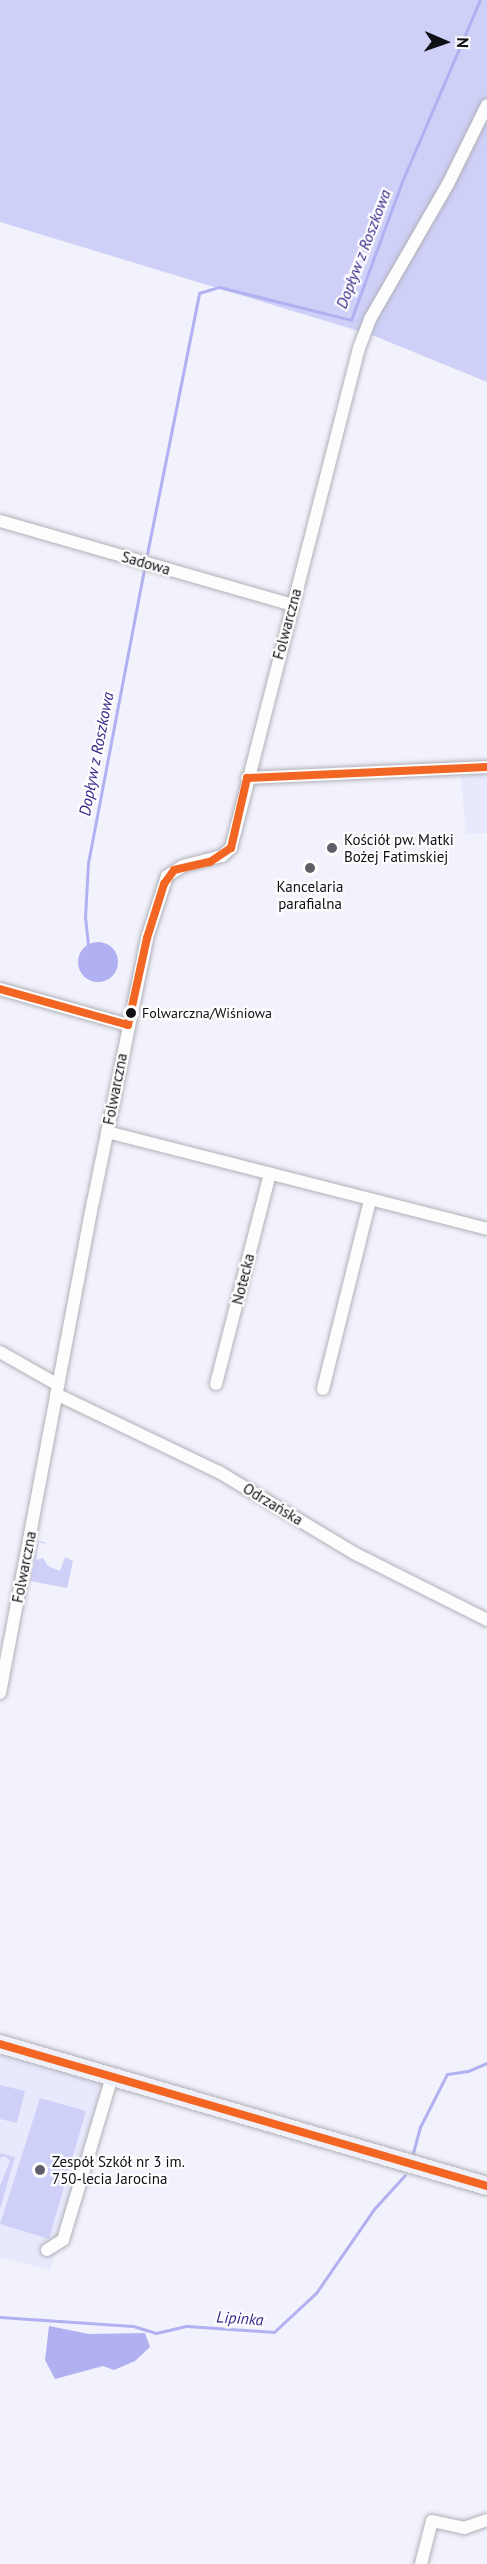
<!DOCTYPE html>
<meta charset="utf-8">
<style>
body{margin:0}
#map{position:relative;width:487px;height:2564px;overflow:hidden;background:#f1f2fb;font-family:"PT Sans",sans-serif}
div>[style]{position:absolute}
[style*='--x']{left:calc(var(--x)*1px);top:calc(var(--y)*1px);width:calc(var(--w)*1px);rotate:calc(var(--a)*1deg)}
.built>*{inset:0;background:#e8e9fd}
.green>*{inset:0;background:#cfd0f8}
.water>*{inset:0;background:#b1b1f1}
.round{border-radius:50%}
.stream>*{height:3px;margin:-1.5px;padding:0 1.5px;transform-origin:1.5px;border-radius:1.5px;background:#b1b1f1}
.roads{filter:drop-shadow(0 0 2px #b1b1b8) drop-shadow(0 0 2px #b1b1b8)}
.minor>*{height:12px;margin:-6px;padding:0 6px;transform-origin:6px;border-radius:6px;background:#fdfdfe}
.primary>*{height:18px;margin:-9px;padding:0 9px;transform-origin:9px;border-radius:9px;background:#f0f0f8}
.bus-1>*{height:8px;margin:-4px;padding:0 4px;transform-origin:4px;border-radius:4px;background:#f26522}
.dots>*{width:16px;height:16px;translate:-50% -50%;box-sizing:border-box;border:3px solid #fdfdfd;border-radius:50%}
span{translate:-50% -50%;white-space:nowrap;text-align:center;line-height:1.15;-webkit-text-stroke:4.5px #fdfdfd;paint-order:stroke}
.bus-label{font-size:14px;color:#0f0f16}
.left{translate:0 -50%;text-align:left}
.street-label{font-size:15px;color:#0f0f16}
.poi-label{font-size:15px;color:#0f0f16}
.water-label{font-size:16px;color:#37278b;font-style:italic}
.north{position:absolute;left:415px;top:12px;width:60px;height:60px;-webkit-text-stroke:4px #fdfdfd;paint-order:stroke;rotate:92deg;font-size:16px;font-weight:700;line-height:24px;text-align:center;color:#0f0f16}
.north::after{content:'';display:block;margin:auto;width:21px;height:27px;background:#0f0f16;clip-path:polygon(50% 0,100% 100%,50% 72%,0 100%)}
</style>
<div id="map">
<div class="built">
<div style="clip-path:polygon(487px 775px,487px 833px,466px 834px,461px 776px)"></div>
<div style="clip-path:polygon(0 2055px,105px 2083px,50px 2270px,0 2257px)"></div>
</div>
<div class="green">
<div style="clip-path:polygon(0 0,487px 0,487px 382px,372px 335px,0 222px)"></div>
<div style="clip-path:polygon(38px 1541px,44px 1542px,45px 1544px,39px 1542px,36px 1560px,43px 1558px,48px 1566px,60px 1571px,65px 1557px,73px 1561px,67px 1588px,30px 1581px)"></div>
<div style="clip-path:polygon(0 2085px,25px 2091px,17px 2123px,0 2119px)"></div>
<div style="clip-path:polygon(40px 2098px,86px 2111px,49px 2239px,0 2224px)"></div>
<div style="clip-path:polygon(0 2153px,15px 2157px,0 2209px,0 2186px,10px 2161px,5px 2156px,0 2158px)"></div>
</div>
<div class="water">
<div class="round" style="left:78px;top:942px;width:40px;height:40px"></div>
<div style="clip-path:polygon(49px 2326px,89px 2334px,145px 2333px,150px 2347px,135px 2361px,114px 2370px,103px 2366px,55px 2379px,45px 2360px)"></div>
</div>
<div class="stream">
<div style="--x:147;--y:554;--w:266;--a:-78.7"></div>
<div style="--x:199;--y:293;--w:21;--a:-17"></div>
<div style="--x:219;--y:287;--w:136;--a:14"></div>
<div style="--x:351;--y:320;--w:145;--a:-69.8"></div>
<div style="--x:401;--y:184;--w:200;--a:-66.8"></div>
<div style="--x:88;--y:945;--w:27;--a:-96"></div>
<div style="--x:85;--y:918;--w:55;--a:-86.9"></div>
<div style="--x:88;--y:863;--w:299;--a:-79.2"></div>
<div style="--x:413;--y:2153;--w:27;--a:-75"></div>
<div style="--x:420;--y:2127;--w:59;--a:-63"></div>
<div style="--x:447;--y:2074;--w:21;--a:-8"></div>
<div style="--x:468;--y:2071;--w:21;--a:-23"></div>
<div style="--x:0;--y:2317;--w:133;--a:3.9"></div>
<div style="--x:133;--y:2326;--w:24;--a:17"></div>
<div style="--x:156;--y:2333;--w:32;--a:-13"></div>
<div style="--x:187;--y:2326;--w:87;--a:3.9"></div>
<div style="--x:274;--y:2332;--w:57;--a:-42.9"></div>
<div style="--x:316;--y:2293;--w:102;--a:-55.4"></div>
<div style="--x:374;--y:2209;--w:46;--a:-47.6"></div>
</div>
<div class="roads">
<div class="minor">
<div style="--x:0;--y:521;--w:304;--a:16"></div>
<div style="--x:247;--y:778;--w:240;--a:-2.6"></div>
<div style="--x:0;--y:989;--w:133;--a:15.7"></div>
<div style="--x:107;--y:1132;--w:392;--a:14.3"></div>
<div style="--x:0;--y:1352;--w:67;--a:29.6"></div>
<div style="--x:216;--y:1384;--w:217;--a:-75.6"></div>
<div style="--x:323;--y:1389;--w:195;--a:-76"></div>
<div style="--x:56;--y:1394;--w:181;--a:25.6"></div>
<div style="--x:219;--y:1472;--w:157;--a:31"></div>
<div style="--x:354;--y:1553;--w:149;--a:26.7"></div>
<div style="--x:0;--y:1693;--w:500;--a:-79.3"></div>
<div style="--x:93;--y:1202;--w:269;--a:-78.4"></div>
<div style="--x:147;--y:938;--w:65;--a:-72.1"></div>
<div style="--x:167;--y:876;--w:19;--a:-32"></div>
<div style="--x:183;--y:866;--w:40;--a:-14.4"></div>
<div style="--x:222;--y:856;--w:12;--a:-42"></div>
<div style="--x:231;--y:848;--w:516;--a:-75.64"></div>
<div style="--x:359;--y:348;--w:31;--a:-69"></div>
<div style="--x:370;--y:319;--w:156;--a:-60"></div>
<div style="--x:448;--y:184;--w:88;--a:-63.7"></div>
<div style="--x:47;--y:2250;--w:19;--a:-32"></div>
<div style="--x:63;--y:2240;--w:170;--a:-73.3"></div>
<div style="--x:421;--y:2564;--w:44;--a:-75.7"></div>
<div style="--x:432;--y:2521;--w:33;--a:12"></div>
<div style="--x:464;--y:2528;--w:24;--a:-19"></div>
</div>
<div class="primary">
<div style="--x:0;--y:2044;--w:507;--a:16.26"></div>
</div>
</div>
<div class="bus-1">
<div style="--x:0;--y:989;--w:133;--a:15.7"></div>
<div style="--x:128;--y:1025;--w:89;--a:-77.7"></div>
<div style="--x:147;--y:938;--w:57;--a:-72.5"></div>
<div style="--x:164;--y:884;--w:17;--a:-54"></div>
<div style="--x:174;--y:870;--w:37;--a:-13"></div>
<div style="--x:210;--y:862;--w:25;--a:-34"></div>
<div style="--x:231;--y:848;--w:72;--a:-77.1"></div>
<div style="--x:247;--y:778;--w:240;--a:-2.6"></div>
<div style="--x:0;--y:2044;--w:507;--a:16.26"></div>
</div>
<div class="dots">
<div style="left:332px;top:848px;background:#5e5e66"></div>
<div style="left:310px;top:868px;background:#5e5e66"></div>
<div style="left:131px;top:1013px;background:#0f0f16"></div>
<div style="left:40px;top:2170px;background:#5e5e66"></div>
</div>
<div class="bus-label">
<span class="left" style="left:142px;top:1013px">Folwarczna/Wiśniowa</span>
</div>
<div class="street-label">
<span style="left:146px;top:563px;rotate:16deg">Sadowa</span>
<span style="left:287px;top:624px;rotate:-75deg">Folwarczna</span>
<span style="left:115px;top:1089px;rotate:-79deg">Folwarczna</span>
<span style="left:243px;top:1279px;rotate:-76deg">Notecka</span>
<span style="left:273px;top:1504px;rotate:31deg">Odrzańska</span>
<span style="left:24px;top:1567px;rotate:-79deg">Folwarczna</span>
</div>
<div class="poi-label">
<span class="left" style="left:344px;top:848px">Kościół pw. Matki<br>Bożej Fatimskiej</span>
<span style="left:310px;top:895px">Kancelaria<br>parafialna</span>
<span class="left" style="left:52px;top:2170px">Zespół Szkół nr 3 im.<br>750-lecia Jarocina</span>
</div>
<div class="water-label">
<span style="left:363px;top:249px;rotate:-69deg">Dopływ z Roszkowa</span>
<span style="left:96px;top:754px;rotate:-79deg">Dopływ z Roszkowa</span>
<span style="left:240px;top:2318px;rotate:4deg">Lipinka</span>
</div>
<div class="north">N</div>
</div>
